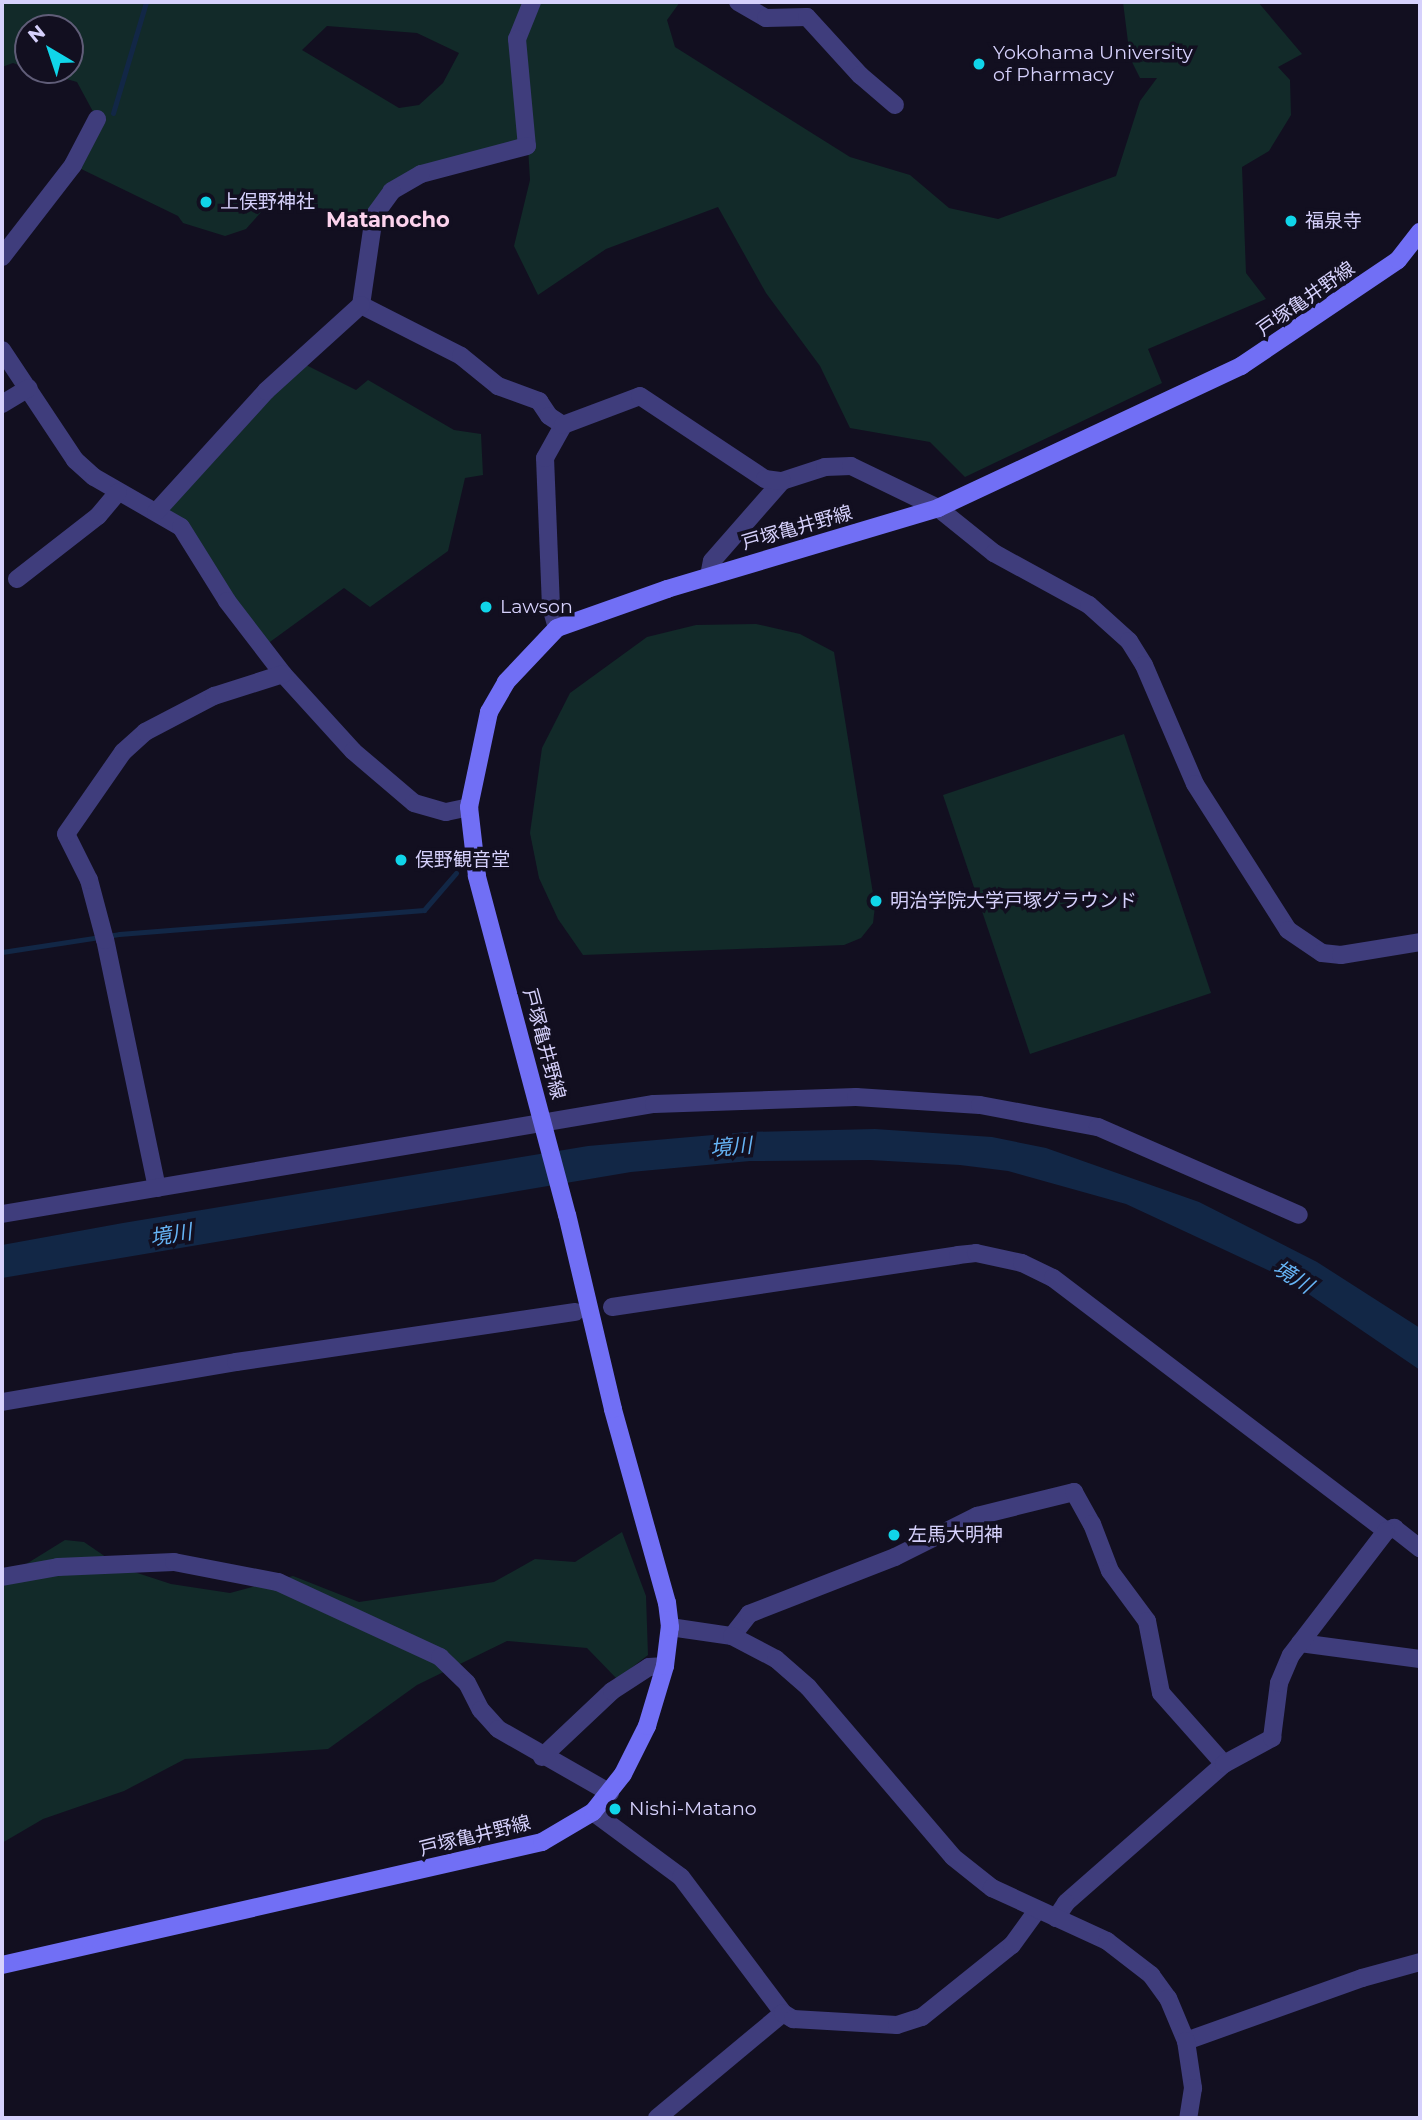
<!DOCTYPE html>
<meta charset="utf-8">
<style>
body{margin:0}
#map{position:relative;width:1422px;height:2120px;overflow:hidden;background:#120f20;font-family:Montserrat,"Noto Sans JP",sans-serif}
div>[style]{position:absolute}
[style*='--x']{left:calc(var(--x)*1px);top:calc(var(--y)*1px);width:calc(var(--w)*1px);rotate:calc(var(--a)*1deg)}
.green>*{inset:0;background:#122a29}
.water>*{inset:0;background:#122746}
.stream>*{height:5px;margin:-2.5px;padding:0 2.5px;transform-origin:2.5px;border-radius:2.5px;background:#122746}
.minor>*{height:18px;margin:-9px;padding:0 9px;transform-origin:9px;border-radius:9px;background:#3f3d7c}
.tertiary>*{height:18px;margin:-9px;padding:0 9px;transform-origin:9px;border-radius:9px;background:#3f3d7c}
.secondary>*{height:18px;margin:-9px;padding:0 9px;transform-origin:9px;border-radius:9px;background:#716ff5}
.dots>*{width:19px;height:19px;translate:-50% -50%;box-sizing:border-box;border:4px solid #120f20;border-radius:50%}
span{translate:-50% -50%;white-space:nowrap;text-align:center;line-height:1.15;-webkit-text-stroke:7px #120f20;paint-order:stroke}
.poi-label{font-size:19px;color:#d6d1fc}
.left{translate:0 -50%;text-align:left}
.street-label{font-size:19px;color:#d6d1fc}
.neighbourhood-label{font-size:21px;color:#fcd3ed;font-weight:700}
.water-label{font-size:21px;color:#66b4f5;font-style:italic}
.frame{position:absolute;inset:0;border:4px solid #d6d1fc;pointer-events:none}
.north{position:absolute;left:14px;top:14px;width:70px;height:70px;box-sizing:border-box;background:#120f20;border:2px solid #605d78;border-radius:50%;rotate:321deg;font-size:19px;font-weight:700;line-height:28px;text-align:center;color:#d6d1fc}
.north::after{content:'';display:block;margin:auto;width:24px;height:32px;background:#10d5e9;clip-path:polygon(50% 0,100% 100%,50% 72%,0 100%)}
</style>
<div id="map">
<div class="green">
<div style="clip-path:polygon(evenodd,2px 2px,680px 2px,667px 20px,675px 47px,850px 157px,910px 175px,949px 208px,998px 219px,1116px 176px,1140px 101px,1157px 78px,1140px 78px,1130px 58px,1123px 2px,1258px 2px,1302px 54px,1278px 67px,1290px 80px,1291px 115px,1269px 151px,1242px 167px,1246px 273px,1266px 299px,1148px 349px,1162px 383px,965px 477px,930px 442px,850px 428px,820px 366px,766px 293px,718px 207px,606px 249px,538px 295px,514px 246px,530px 180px,528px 147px,421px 174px,374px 216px,271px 201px,246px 229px,225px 236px,183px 223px,178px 216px,73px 165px,97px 119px,77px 82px,35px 70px,70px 70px,70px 28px,28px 28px,28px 68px,13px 63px,2px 67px,2px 2px,327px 26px,417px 33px,459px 53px,443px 83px,419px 105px,399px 108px,302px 50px,327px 26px)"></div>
<div style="clip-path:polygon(298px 361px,356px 390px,368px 380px,454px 430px,481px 434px,483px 475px,465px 478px,448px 551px,370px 607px,344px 588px,263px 647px,192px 543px,156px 512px)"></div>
<div style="clip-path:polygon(756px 624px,800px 634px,834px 652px,875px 906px,873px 923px,861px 938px,844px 945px,583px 955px,558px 919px,539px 878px,530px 833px,542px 748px,570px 693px,647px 637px,696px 625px)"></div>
<div style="clip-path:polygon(1124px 734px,1211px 993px,1030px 1054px,943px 795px)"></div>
<div style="clip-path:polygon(622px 1532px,646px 1596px,648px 1655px,617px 1679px,587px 1648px,507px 1641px,417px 1685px,328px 1749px,185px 1759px,124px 1791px,43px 1819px,2px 1843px,2px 1579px,65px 1540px,84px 1542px,122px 1568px,171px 1584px,230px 1593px,293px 1576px,359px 1602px,494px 1582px,535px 1559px,575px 1562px)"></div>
</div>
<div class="water">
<div style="clip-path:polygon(875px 1129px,992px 1137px,1046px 1148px,1199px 1202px,1317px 1262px,1420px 1328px,1420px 1370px,1285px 1278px,1126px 1204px,1008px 1171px,960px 1165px,870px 1160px,750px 1161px,631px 1172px,2px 1278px,2px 1245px,123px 1223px,588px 1146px,747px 1132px)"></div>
</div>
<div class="stream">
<div style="--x:113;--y:113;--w:116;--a:-73.4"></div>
<div style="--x:2;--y:952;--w:118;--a:-8.7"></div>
<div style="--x:119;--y:934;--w:306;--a:-4.5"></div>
<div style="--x:424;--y:910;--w:49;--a:-49.1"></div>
</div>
<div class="minor">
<div style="--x:532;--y:2;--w:40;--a:112"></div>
<div style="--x:517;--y:39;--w:107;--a:84.7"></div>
<div style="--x:527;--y:146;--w:110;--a:165.2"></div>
<div style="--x:421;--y:174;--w:34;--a:150"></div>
<div style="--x:392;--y:191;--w:31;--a:126"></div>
<div style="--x:374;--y:216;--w:90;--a:98.3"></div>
<div style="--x:361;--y:305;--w:112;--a:27"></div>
<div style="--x:461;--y:356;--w:48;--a:39"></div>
<div style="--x:498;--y:386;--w:44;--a:20.1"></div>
<div style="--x:539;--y:401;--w:18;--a:56"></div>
<div style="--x:549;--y:416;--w:17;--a:33"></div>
<div style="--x:738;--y:2;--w:32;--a:30"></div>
<div style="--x:766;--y:18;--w:41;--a:-1.4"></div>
<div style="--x:807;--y:17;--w:79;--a:47.6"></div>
<div style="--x:860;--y:75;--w:46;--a:40.6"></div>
<div style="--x:2;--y:257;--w:116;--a:-52.3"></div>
<div style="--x:73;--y:165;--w:52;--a:-62.4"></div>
<div style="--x:2;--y:350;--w:132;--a:56.4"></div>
<div style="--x:75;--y:460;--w:25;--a:42"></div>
<div style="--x:94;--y:477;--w:100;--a:29.9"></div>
<div style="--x:181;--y:527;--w:87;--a:58.1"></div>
<div style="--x:227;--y:601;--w:92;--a:52.5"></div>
<div style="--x:283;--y:674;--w:104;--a:47.7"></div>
<div style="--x:353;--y:751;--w:80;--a:40.4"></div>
<div style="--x:414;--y:803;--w:33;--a:16"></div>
<div style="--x:446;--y:812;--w:24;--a:-12"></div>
<div style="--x:2;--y:404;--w:31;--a:-31"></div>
<div style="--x:156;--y:512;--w:164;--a:-47.7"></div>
<div style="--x:266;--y:391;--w:128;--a:-42.2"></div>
<div style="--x:709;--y:576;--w:15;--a:-79"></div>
<div style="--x:712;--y:561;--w:106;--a:-48.8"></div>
<div style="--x:782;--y:481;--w:45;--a:-18"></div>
<div style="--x:825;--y:467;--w:26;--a:-2"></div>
<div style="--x:851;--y:466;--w:97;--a:25.8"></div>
<div style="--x:17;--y:579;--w:103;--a:-37.9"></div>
<div style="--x:98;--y:516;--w:31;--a:-50"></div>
<div style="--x:557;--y:628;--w:22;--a:-106"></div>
<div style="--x:551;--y:607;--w:149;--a:-92.3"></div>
<div style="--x:545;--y:458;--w:38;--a:-61"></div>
<div style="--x:563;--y:425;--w:82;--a:-20.6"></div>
<div style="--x:640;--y:396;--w:150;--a:33.6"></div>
<div style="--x:765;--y:479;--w:17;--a:7"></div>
<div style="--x:157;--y:1188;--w:253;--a:-101.8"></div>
<div style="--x:105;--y:940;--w:62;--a:-104.9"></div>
<div style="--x:89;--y:880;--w:51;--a:-116.6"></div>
<div style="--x:66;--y:834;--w:100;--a:-55.2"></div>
<div style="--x:123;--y:752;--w:30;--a:-42"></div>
<div style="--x:145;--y:732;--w:78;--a:-27.6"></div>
<div style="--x:214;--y:696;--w:72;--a:-17.7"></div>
<div style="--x:2;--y:1214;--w:661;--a:-9.58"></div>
<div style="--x:654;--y:1104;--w:202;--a:-2"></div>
<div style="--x:856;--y:1097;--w:124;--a:3.7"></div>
<div style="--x:980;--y:1105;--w:120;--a:10.6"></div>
<div style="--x:1098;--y:1127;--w:219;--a:23.6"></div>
<div style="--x:612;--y:1307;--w:350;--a:-8.5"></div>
<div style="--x:958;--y:1255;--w:18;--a:-6"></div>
<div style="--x:976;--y:1253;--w:47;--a:12.3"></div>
<div style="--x:1022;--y:1263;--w:34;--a:26"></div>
<div style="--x:1053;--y:1278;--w:418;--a:37.2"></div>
<div style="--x:1386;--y:1531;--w:9;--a:-21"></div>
<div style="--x:1394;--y:1528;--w:33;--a:38"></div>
<div style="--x:2;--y:1402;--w:237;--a:-9.7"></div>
<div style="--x:236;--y:1362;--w:343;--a:-8.4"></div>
<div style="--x:2;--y:1577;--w:57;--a:-10.1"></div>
<div style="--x:58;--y:1567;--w:116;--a:-2.5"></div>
<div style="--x:174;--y:1562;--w:106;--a:10.9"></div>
<div style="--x:278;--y:1582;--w:179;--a:24.8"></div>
<div style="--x:440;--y:1657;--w:37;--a:44"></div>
<div style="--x:467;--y:1683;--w:30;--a:63"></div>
<div style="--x:481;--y:1710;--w:25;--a:48"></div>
<div style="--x:498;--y:1729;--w:129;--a:29.7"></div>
<div style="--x:732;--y:1636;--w:28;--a:-52"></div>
<div style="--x:749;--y:1614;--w:157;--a:-21.3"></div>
<div style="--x:895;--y:1557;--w:92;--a:-26.6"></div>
<div style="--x:977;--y:1516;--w:100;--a:-13.9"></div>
<div style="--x:1074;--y:1492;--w:37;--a:61"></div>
<div style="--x:1092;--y:1524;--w:50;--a:69"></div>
<div style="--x:1110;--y:1571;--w:62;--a:53.5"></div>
<div style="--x:1147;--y:1621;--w:73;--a:79"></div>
<div style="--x:1161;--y:1693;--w:95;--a:48.4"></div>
<div style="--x:1224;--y:1764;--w:210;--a:138.7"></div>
<div style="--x:1066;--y:1903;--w:18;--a:124"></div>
<div style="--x:1300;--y:1643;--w:121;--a:7.6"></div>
<div style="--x:542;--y:1757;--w:96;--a:-43.3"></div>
<div style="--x:612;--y:1691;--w:44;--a:-33"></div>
<div style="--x:649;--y:1667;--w:16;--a:-4"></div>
<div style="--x:1224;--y:1764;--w:55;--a:-28.4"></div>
<div style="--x:1272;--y:1738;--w:55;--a:-82.7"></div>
<div style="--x:1279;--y:1683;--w:30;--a:-67"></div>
<div style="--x:1291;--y:1655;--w:156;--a:-52.5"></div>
<div style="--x:593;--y:1812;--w:109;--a:36.5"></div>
<div style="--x:681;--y:1877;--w:170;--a:53.1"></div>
<div style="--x:1186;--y:2041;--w:187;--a:-19.7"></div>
<div style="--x:1362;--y:1978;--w:60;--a:-15.4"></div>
<div style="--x:657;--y:2118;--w:164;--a:-39.8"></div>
<div style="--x:783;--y:2013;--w:12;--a:31"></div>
<div style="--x:793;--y:2019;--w:104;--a:3.3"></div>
<div style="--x:897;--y:2025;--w:26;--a:-18"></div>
<div style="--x:922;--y:2017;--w:115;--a:-38.7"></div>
<div style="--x:1012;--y:1945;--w:41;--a:-54"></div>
</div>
<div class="tertiary">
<div style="--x:938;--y:508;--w:72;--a:38.8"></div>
<div style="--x:994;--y:553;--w:108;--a:28.7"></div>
<div style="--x:1089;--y:605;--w:54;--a:42"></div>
<div style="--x:1129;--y:641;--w:28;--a:58"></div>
<div style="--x:1144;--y:665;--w:129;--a:66.8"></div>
<div style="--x:1195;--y:784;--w:173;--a:57.5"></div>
<div style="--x:1288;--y:930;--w:41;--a:34.1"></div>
<div style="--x:1322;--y:953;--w:19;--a:6"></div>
<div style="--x:1341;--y:955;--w:80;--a:-9.3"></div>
<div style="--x:670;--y:1627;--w:63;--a:8.3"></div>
<div style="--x:732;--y:1636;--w:50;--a:27.6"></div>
<div style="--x:776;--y:1659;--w:43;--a:41.2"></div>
<div style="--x:808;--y:1687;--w:223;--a:49.5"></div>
<div style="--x:953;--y:1857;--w:50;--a:38.5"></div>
<div style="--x:992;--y:1888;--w:127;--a:24.7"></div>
<div style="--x:1107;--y:1941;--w:56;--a:37.7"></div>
<div style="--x:1151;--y:1975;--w:29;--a:54"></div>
<div style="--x:1168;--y:1998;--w:47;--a:67.3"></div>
<div style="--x:1186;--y:2041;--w:48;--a:81.5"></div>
<div style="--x:1193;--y:2088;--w:30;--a:99"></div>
</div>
<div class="secondary">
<div style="--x:2;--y:1965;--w:554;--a:-12.83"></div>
<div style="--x:542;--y:1842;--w:59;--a:-30.5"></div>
<div style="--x:593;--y:1812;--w:48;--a:-51.7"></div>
<div style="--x:623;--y:1774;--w:54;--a:-63.4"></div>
<div style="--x:647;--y:1726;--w:63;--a:-73.3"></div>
<div style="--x:665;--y:1666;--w:39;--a:-83"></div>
<div style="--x:670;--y:1627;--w:24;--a:-97"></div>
<div style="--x:667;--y:1603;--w:201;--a:-105.6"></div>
<div style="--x:613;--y:1409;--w:199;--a:-103.3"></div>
<div style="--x:567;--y:1215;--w:351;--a:-104.9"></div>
<div style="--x:477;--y:876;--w:69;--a:-96.6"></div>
<div style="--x:469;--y:807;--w:97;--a:-78.1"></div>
<div style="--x:489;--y:712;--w:34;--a:-60"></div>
<div style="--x:506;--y:682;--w:74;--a:-46.6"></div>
<div style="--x:557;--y:628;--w:117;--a:-19.5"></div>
<div style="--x:667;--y:589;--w:283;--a:-16.6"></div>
<div style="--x:938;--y:508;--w:335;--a:-25.1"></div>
<div style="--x:1241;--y:366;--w:189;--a:-34"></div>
<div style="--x:1398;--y:260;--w:36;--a:-52"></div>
</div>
<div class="dots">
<div style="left:979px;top:64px;background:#10d5e9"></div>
<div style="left:206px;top:202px;background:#10d5e9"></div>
<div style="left:1291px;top:221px;background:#10d5e9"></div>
<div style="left:486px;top:607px;background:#10d5e9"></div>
<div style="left:401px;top:860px;background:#10d5e9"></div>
<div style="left:876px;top:901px;background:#10d5e9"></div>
<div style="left:894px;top:1535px;background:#10d5e9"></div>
<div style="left:615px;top:1809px;background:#10d5e9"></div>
</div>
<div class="poi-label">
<span class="left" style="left:993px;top:64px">Yokohama University<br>of Pharmacy</span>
<span class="left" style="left:220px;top:202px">上俣野神社</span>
<span class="left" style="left:1305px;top:221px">福泉寺</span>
<span class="left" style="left:500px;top:607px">Lawson</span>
<span class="left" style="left:415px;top:860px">俣野観音堂</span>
<span class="left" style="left:890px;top:901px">明治学院大学戸塚グラウンド</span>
<span class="left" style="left:908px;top:1535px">左馬大明神</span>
<span class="left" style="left:629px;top:1809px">Nishi-Matano</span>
</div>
<div class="street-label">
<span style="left:1306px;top:299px;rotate:-35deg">戸塚亀井野線</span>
<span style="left:797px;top:528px;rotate:-16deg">戸塚亀井野線</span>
<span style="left:544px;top:1044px;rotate:75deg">戸塚亀井野線</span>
<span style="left:475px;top:1836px;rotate:-14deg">戸塚亀井野線</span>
</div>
<div class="neighbourhood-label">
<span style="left:388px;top:220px">Matanocho</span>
</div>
<div class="water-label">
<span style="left:731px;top:1147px;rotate:-5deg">境川</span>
<span style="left:171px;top:1235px;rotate:-9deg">境川</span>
<span style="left:1293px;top:1277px;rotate:32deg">境川</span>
</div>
<div class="frame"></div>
<div class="north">N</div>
</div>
